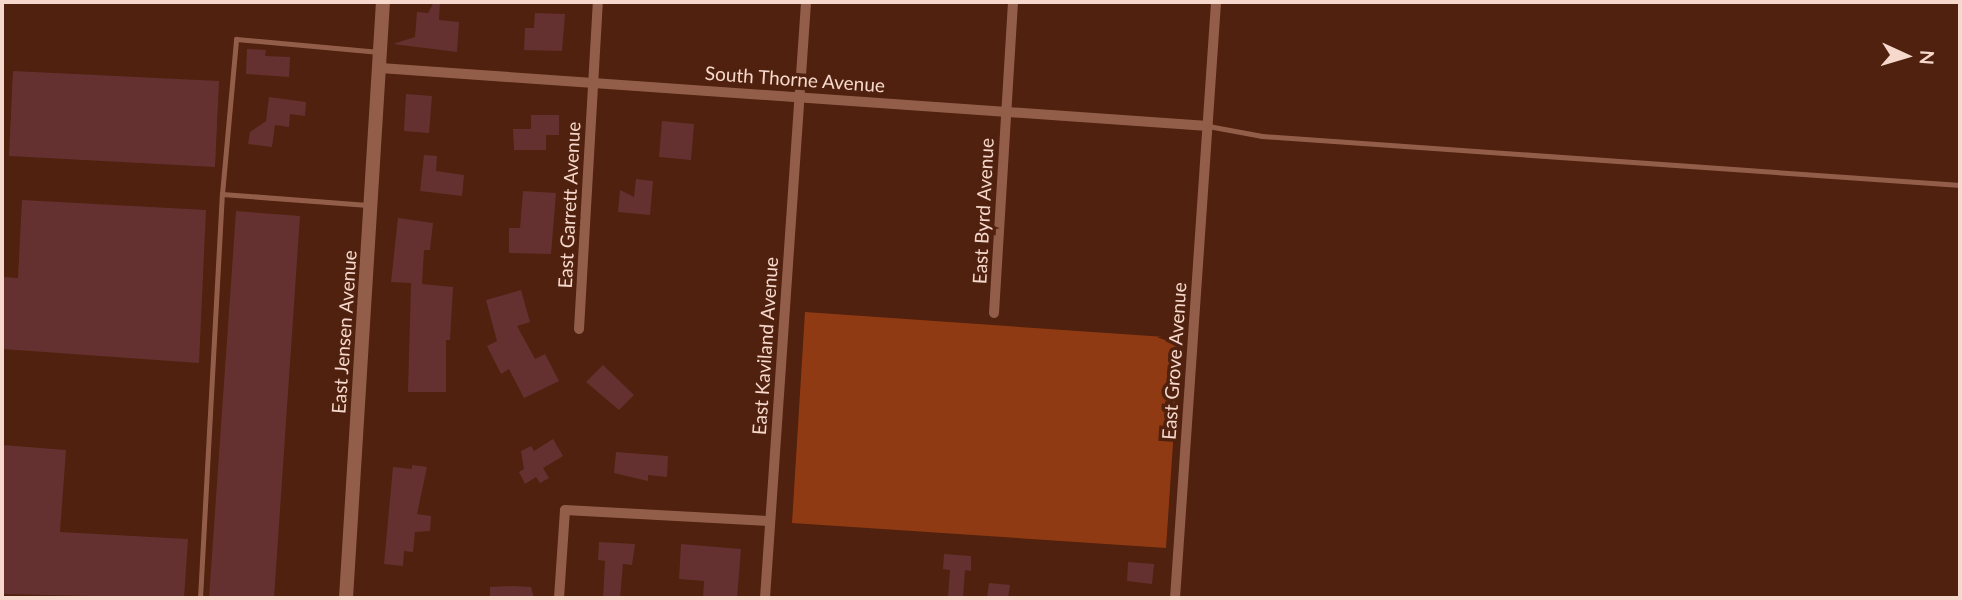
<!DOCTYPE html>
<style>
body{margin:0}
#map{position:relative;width:1962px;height:600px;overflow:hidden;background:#4f210e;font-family:Lato,sans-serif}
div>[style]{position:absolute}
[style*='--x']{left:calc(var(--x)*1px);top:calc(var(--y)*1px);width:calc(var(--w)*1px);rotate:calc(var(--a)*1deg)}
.green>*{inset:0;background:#903a13}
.building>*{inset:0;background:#653130}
.service>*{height:5px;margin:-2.5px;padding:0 2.5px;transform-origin:2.5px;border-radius:2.5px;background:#925e4a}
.minor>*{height:10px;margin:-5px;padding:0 5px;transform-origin:5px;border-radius:5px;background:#925e4a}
.tertiary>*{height:14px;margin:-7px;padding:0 7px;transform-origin:7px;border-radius:7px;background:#925e4a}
span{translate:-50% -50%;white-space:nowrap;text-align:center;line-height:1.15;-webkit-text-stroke:7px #4f210e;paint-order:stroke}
.street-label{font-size:19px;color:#f6d8cc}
.frame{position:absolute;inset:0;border:4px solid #f6d8cc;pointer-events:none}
.north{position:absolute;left:1871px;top:21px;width:70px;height:70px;-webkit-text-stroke:5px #4f210e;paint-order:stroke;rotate:94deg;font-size:19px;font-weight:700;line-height:28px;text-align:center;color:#f6d8cc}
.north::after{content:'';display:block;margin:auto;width:24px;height:32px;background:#f6d8cc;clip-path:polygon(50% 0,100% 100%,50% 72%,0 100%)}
</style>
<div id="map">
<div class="green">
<div style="clip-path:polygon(805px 312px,1180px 338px,1166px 548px,792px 523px)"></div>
</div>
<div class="building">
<div style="clip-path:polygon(434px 2px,440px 2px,439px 20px,459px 22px,457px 52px,393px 44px,415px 37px,417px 12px,428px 13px)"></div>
<div style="clip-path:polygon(535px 13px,565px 14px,562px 51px,524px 50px,525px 28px,534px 28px)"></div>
<div style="clip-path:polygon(247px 49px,266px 50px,265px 56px,290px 57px,289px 77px,246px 74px)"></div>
<div style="clip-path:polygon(13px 71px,219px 81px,215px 167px,9px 156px)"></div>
<div style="clip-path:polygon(406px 94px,432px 96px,429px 133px,404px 131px)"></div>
<div style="clip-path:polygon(269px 97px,306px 102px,305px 116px,290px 114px,289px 127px,275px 125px,272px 147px,248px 144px,250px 132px,266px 121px)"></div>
<div style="clip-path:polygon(531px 115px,559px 115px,559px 135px,546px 135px,546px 150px,514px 150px,513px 129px,531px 129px)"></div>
<div style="clip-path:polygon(662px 121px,694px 124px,691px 160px,659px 157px)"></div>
<div style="clip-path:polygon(424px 155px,437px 156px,436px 171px,464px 175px,462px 196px,420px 191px)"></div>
<div style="clip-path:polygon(636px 179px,653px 181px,650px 215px,618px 212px,620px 190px,634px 197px)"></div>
<div style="clip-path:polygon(523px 191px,556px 193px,551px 254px,509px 253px,509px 228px,520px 228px)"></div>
<div style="clip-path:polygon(22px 200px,206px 210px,199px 363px,2px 349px,2px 277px,18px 278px)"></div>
<div style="clip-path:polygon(236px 211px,300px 216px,274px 598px,209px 598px)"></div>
<div style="clip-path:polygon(398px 218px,433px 223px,430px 250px,424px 250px,422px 284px,453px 287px,450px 340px,446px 340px,446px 392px,408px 392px,411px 283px,391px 282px)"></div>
<div style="clip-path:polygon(521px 290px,530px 322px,517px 326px,535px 359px,545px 354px,559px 381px,524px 398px,509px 369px,501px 374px,487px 346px,497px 341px,486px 300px)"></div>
<div style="clip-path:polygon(603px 365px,634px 395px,619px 410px,586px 382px)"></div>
<div style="clip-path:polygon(553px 439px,563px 456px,543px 468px,549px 478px,540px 483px,536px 477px,525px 484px,519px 472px,524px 469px,521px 451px,531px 446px,534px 451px)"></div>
<div style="clip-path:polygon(2px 445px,66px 450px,60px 532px,188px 539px,184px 598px,2px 594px)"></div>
<div style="clip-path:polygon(616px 452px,668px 456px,667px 477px,648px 475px,648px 481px,614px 473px)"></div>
<div style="clip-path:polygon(412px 465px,427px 467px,417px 514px,431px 516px,430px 531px,415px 532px,413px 552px,404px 551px,403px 566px,384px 564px,393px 467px,412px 469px)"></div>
<div style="clip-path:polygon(599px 542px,635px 544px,632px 565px,623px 564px,620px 598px,603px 598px,605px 561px,598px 560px)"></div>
<div style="clip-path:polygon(681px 544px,741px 549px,737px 598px,703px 598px,704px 581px,679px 579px)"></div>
<div style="clip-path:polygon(944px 554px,971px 556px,971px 571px,965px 570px,963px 598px,948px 597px,950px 570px,943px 569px)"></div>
<div style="clip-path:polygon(1128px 562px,1154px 564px,1152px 584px,1127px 581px)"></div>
<div style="clip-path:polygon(989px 583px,1010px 585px,1008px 598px,987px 598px)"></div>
<div style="clip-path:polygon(512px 586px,531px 587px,534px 598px,490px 598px,490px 587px)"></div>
</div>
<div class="service">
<div style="--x:1208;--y:126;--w:55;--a:10.5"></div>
<div style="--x:1262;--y:136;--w:700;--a:4.02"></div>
<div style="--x:222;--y:194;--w:146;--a:4.3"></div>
<div style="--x:200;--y:598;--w:405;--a:-86.9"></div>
<div style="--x:222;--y:194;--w:156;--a:-84.8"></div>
<div style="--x:236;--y:39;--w:144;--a:5.2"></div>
</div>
<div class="minor">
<div style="--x:380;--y:68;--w:830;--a:4.01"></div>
<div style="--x:994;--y:313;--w:312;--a:-86.5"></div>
<div style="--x:579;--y:329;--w:328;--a:-86.7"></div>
<div style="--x:559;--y:598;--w:88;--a:-86.1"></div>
<div style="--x:565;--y:510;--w:204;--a:3.1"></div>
<div style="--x:765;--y:598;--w:597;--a:-86.06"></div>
<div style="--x:1175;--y:598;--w:597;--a:-86.06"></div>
</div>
<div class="tertiary">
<div style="--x:346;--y:598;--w:597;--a:-86.45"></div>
</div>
<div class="street-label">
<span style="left:795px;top:79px;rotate:4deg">South Thorne Avenue</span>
<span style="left:569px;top:205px;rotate:-87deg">East Garrett Avenue</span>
<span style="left:983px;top:211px;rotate:-87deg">East Byrd Avenue</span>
<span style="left:344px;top:332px;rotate:-86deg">East Jensen Avenue</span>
<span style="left:765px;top:346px;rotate:-86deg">East Kaviland Avenue</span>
<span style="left:1174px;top:361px;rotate:-86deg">East Grove Avenue</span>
</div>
<div class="frame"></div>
<div class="north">N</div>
</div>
